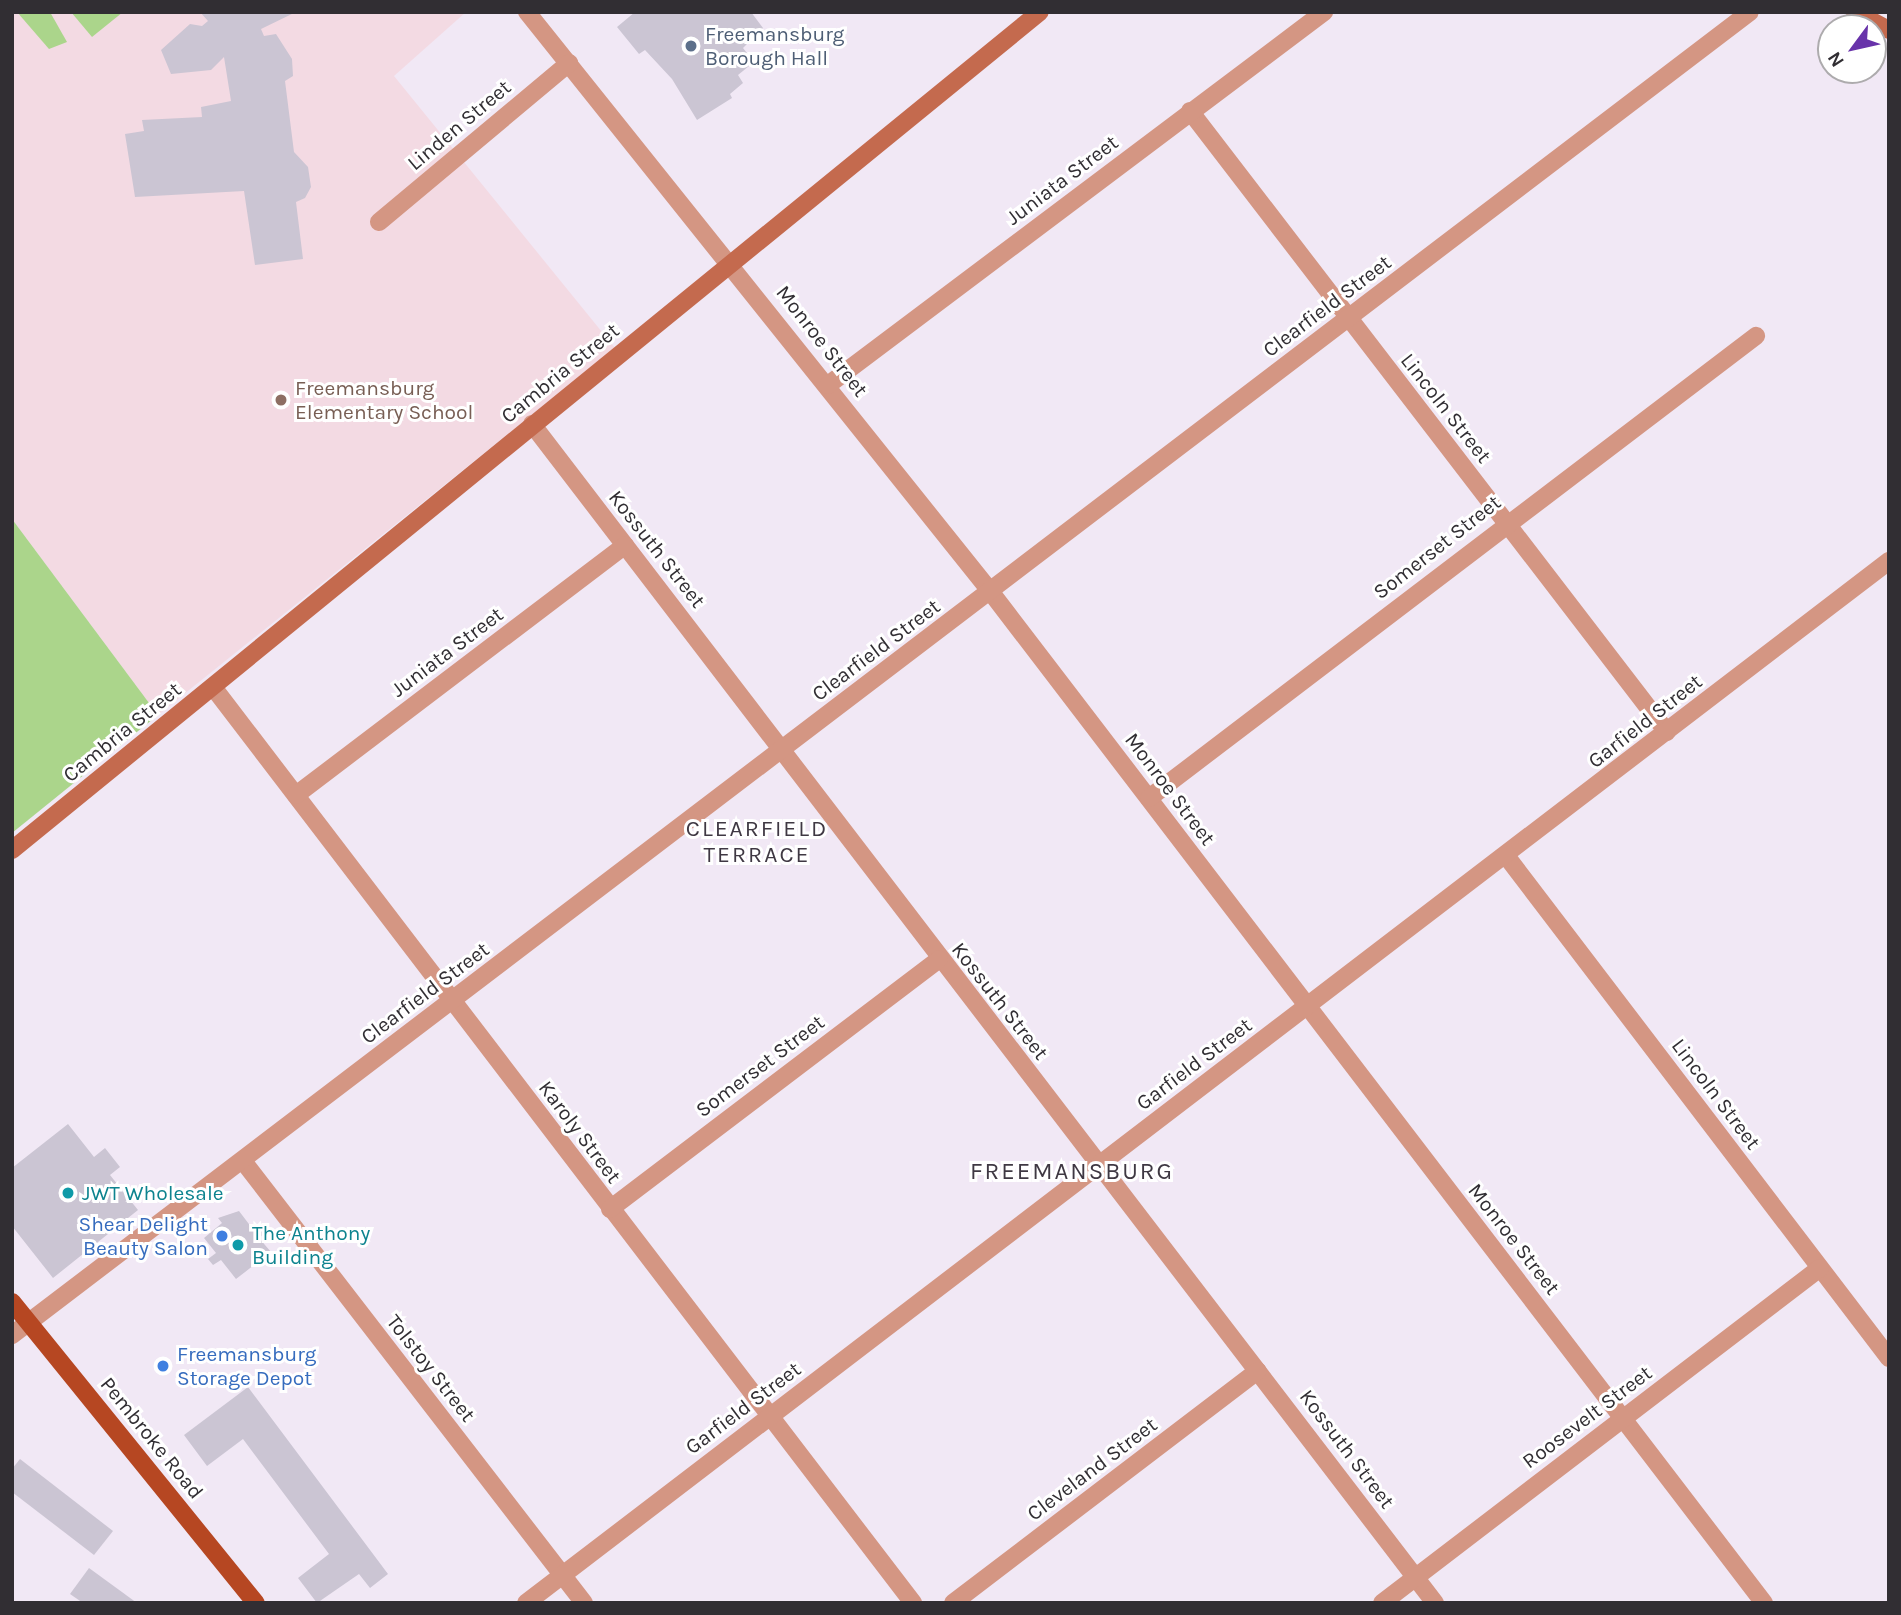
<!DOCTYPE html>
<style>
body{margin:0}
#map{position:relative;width:1901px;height:1615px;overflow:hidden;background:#f1e8f5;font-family:Karla,sans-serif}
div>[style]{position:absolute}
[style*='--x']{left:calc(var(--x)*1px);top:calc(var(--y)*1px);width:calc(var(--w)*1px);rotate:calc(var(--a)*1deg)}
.education>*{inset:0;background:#f3dae3}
.green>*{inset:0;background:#abd58b}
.building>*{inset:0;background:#cbc5d3}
.street>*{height:18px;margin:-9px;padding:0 9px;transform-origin:9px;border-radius:9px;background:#d49683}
.secondary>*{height:18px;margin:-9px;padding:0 9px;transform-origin:9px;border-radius:9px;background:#c46a4e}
.primary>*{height:18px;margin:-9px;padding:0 9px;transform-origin:9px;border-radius:9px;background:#b64722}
.dots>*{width:19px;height:19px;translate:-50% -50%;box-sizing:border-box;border:4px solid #fff;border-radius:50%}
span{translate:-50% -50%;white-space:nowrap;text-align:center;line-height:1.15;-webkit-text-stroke:6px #fff;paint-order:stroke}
.service-label{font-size:21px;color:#4e5e75}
.left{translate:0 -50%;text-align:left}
.street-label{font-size:21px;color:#312e33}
.education-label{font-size:21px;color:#785e54}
.culture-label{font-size:21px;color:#0d838f}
.shop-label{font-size:21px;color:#366cbe}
.right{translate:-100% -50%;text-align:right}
.neighbourhood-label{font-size:23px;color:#3f3843;letter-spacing:2px}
.quarter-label{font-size:24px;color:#3f3843;letter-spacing:2px}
.frame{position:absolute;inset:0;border:14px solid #312e33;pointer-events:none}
.north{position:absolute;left:1817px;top:14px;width:70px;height:70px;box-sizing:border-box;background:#fff;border:2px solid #adabad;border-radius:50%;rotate:237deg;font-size:19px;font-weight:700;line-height:28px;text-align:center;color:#312e33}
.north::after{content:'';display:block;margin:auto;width:24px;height:32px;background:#6833aa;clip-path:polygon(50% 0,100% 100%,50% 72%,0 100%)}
</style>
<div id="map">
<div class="education">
<div style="clip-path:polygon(12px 12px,466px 12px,394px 76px,615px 348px,158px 715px,12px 519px)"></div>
</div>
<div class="green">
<div style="clip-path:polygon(17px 12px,50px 12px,67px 42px,49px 49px)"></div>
<div style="clip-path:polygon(71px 12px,123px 12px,92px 37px)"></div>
<div style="clip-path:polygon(12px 519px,158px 715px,12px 833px)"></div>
</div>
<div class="building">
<div style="clip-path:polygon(200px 12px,296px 12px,261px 29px,264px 36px,276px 34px,292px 59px,293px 76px,285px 81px,294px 152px,308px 167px,311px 187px,305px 198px,296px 202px,303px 259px,255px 265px,244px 191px,135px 197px,125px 134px,144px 131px,142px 120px,202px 117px,201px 107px,231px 101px,224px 57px,211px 70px,171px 74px,161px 50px,190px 24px,202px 26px,208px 21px)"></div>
<div style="clip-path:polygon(635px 12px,751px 12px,763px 28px,743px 48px,754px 62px,738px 75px,743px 83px,730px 94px,732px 98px,697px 120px,672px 79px,645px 50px,639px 54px,617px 27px)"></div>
<div style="clip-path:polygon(68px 1124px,94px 1157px,105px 1148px,120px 1167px,110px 1175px,138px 1210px,53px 1278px,12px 1226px,12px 1168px)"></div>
<div style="clip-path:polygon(239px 1211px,255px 1232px,263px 1225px,268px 1231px,259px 1238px,271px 1252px,236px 1279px,221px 1260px,213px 1265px,208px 1259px,216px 1253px,204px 1238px,222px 1223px,218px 1218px)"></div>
<div style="clip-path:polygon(248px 1387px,388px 1574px,370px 1588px,359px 1574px,317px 1603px,298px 1578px,329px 1554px,243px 1439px,207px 1466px,184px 1435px)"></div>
<div style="clip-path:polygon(20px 1459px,113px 1531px,94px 1555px,12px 1492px,12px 1469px)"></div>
<div style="clip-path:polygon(89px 1568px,137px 1603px,83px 1603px,70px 1594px)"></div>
</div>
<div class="street">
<div style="--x:527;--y:12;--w:741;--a:51.35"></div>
<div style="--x:990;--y:591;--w:1274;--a:52.59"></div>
<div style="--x:1190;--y:111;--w:783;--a:52.47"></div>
<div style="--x:379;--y:222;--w:248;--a:-39.9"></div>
<div style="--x:828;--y:385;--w:621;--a:-36.94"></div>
<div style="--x:532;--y:424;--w:1485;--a:52.55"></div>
<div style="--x:213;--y:687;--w:1153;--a:52.61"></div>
<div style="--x:296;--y:795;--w:413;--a:-37.2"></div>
<div style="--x:1149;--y:798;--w:763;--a:-37.28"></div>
<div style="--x:1507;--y:857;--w:630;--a:52.68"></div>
<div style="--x:243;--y:1161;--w:558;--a:52.35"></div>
<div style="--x:610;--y:1209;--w:413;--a:-37.2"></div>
<div style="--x:12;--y:1335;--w:2184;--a:-37.28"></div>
<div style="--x:526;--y:1603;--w:1716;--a:-37.4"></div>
<div style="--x:953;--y:1603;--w:383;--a:-37.3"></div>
<div style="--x:1382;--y:1603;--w:551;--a:-37.41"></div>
</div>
<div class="secondary">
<div style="--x:1855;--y:12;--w:38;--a:28"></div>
<div style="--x:12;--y:850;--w:1326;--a:-39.19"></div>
</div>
<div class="primary">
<div style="--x:12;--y:1302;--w:387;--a:51"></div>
</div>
<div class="dots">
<div style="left:691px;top:46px;background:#5c6f8a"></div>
<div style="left:281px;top:400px;background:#8d6e63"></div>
<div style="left:68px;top:1193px;background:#0f9aa8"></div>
<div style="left:222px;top:1236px;background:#3f7fe0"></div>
<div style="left:238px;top:1245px;background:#0f9aa8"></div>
<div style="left:163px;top:1366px;background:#3f7fe0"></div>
</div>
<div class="service-label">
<span class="left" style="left:705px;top:46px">Freemansburg<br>Borough Hall</span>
</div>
<div class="street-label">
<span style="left:459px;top:125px;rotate:-40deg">Linden Street</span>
<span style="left:1062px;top:180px;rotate:-37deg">Juniata Street</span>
<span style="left:1327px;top:306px;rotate:-37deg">Clearfield Street</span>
<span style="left:822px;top:341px;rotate:52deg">Monroe Street</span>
<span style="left:560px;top:373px;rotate:-39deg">Cambria Street</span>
<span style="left:1446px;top:408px;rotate:52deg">Lincoln Street</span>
<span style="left:1437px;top:547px;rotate:-38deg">Somerset Street</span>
<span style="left:657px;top:549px;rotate:52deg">Kossuth Street</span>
<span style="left:876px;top:650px;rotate:-37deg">Clearfield Street</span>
<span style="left:447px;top:652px;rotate:-37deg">Juniata Street</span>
<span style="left:1645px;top:721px;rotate:-38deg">Garfield Street</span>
<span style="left:122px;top:732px;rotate:-39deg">Cambria Street</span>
<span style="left:1170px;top:789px;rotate:53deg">Monroe Street</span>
<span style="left:425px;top:993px;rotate:-37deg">Clearfield Street</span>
<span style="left:1000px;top:1001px;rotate:52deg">Kossuth Street</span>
<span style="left:1194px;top:1064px;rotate:-37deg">Garfield Street</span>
<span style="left:760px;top:1066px;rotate:-37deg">Somerset Street</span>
<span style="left:1716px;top:1094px;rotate:53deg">Lincoln Street</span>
<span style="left:580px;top:1132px;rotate:53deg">Karoly Street</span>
<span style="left:1514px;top:1239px;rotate:52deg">Monroe Street</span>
<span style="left:431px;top:1368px;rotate:52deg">Tolstoy Street</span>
<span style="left:743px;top:1408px;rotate:-37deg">Garfield Street</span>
<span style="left:1587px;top:1417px;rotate:-37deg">Roosevelt Street</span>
<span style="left:152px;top:1438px;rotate:51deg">Pembroke Road</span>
<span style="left:1347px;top:1449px;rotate:53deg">Kossuth Street</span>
<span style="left:1092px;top:1469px;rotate:-37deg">Cleveland Street</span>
</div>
<div class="education-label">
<span class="left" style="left:295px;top:400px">Freemansburg<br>Elementary School</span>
</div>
<div class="culture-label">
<span class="left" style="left:82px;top:1193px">JWT Wholesale</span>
<span class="left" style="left:252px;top:1245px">The Anthony<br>Building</span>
</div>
<div class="shop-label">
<span class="right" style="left:208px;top:1236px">Shear Delight<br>Beauty Salon</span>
<span class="left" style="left:177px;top:1366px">Freemansburg<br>Storage Depot</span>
</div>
<div class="neighbourhood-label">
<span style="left:757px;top:842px">CLEARFIELD<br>TERRACE</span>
</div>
<div class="quarter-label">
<span style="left:1072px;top:1172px">FREEMANSBURG</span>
</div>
<div class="frame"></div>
<div class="north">N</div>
</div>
